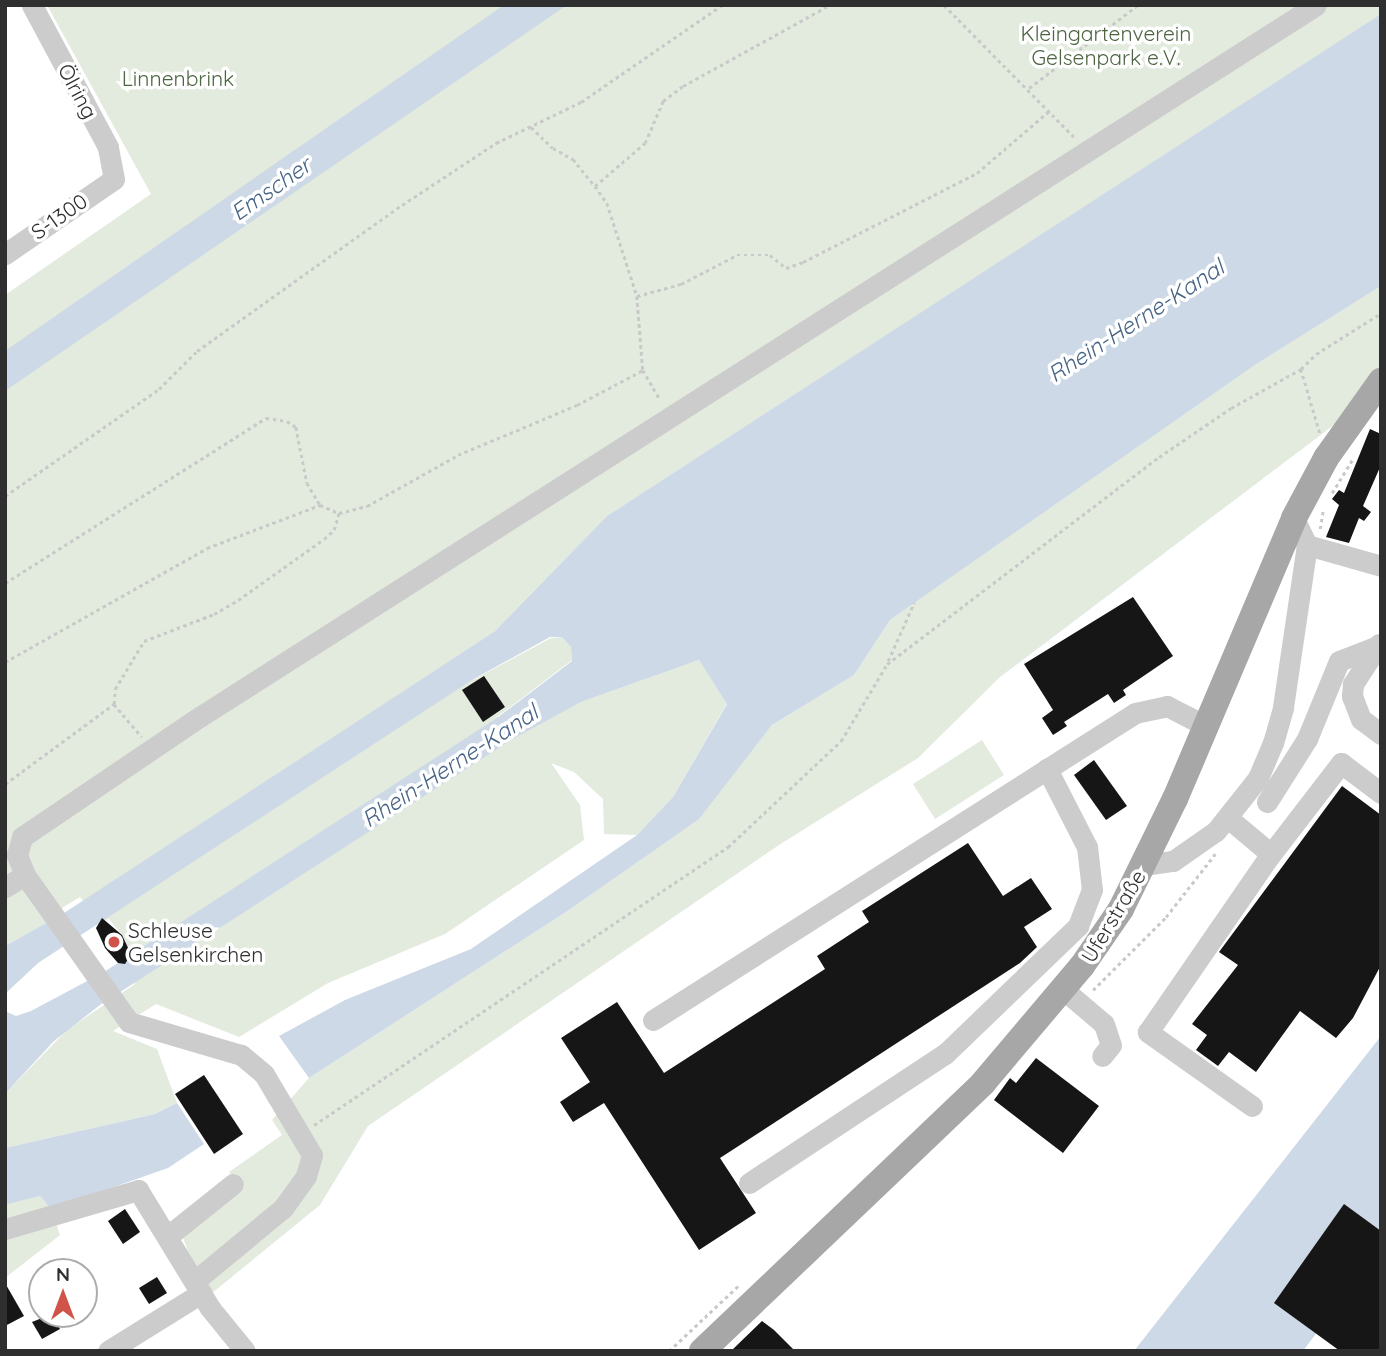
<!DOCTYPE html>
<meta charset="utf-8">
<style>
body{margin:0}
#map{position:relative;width:1386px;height:1356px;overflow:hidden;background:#fff;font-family:Quicksand,sans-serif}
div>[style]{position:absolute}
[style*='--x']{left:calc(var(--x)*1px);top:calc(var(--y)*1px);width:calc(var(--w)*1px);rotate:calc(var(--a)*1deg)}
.green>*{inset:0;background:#e3eade}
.water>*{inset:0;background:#cdd9e7}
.building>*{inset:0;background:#161616}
.path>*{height:2.5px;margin-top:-1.25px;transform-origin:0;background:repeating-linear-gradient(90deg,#c9c9c9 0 3.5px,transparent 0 7px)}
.minor>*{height:21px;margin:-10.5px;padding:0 10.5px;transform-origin:10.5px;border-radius:10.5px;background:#ccc}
.major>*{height:26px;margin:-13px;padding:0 13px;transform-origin:13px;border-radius:13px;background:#a7a7a7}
.dots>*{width:19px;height:19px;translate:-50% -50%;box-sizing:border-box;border:4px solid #fff;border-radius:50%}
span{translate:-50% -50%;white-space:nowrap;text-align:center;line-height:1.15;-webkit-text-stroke:7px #fff;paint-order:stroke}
.park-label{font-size:21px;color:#4d6542}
.street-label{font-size:21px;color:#2f2f2f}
.poi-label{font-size:21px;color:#2f2f2f}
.left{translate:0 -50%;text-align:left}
.water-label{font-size:23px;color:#476486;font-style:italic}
.frame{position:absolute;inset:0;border:7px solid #2f2f2f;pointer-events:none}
.north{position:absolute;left:28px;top:1258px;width:70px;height:70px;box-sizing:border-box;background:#fff;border:2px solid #acacac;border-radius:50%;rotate:0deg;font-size:19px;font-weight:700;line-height:28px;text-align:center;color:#2f2f2f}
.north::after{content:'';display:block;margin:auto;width:24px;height:32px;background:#cf5348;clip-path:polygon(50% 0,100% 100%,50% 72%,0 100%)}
</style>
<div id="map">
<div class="green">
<div style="clip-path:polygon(47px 5px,1381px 5px,1381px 15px,607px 516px,494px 632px,473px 680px,551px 638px,562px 637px,571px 647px,572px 660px,497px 717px,548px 719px,581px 702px,699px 660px,727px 703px,673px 797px,637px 835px,604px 834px,603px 799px,574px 772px,551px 763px,580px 805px,584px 840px,445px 934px,328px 983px,239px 1037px,156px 1004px,113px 1031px,157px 1049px,177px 1103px,155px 1114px,5px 1148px,5px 1094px,67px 1030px,135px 984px,125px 964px,131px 954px,122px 935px,109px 919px,98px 922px,80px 897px,62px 908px,64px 913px,5px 946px,5px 295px,151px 194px)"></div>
<div style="clip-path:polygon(1381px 286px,1381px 366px,1334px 425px,1000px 677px,918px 758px,779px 845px,368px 1126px,320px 1205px,206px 1298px,182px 1235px,240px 1187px,229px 1172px,282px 1135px,272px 1120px,309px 1078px,569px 910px,698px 819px,772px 725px,854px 675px,890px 620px,1255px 365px)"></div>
<div style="clip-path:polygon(982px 740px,1004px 775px,935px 819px,913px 784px)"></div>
<div style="clip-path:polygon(40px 1196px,51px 1209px,60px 1235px,5px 1278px,5px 1205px)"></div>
</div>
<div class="water">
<div style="clip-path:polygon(504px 5px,567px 5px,5px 391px,5px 351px)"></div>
<div style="clip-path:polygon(1381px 14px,1381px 286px,1255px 365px,890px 620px,854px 675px,772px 725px,699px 819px,569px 910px,309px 1078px,279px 1036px,345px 1000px,471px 949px,637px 835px,673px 797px,727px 704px,699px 660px,581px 702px,511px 740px,100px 1005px,54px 1041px,5px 1094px,5px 1011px,16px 1016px,31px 1011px,104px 972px,497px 718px,572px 661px,571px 647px,562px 637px,550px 637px,472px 680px,38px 963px,5px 994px,5px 946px,64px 913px,494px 632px,607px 516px)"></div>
<div style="clip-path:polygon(1381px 1036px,1381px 1247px,1303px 1351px,1134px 1351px)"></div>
<div style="clip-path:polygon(177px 1103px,204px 1144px,168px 1168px,51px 1209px,40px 1196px,5px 1205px,5px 1148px,155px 1114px)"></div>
</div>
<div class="building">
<div style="clip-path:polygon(1370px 429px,1381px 434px,1381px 465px,1363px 506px,1371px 512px,1364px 521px,1359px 518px,1349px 543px,1326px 537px,1339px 505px,1332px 499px,1339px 490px,1344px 493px)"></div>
<div style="clip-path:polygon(1133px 597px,1173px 656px,1123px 690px,1126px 695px,1114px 703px,1108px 694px,1064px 722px,1067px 726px,1053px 735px,1042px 718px,1053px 710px,1024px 664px)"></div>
<div style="clip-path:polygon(484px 676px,505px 707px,483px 722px,462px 690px)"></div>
<div style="clip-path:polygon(1094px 760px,1127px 806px,1106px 820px,1074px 775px)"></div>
<div style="clip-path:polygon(1342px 786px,1381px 815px,1381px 965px,1353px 1018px,1336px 1038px,1300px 1011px,1256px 1072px,1229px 1052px,1218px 1066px,1196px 1050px,1207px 1035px,1192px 1024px,1238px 965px,1219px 952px)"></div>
<div style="clip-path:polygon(968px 843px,1003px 896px,1031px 878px,1052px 909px,1024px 927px,1037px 947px,1020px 963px,720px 1158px,756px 1213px,699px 1250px,604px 1103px,573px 1122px,560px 1102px,590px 1082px,561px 1038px,617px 1002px,664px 1073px,825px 969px,817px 956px,869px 922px,862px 911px)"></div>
<div style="clip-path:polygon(102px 918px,122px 935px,131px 954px,125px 964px,118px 963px,105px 948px,96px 928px)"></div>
<div style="clip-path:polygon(1036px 1058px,1099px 1106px,1063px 1153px,994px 1100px,1010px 1078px,1016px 1083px)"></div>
<div style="clip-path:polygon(204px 1075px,243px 1134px,214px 1154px,175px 1094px)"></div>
<div style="clip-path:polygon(1344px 1204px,1381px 1231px,1381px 1351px,1340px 1351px,1274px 1303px)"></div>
<div style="clip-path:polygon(125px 1209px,140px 1232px,123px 1244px,108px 1221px)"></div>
<div style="clip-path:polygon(157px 1277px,167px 1293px,149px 1304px,139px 1288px)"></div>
<div style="clip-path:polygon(5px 1283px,24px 1316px,5px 1326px)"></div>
<div style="clip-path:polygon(52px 1314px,60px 1329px,42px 1339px,32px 1322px)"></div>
<div style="clip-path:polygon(762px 1321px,774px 1330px,795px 1351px,731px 1351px)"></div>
</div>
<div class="path">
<div style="--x:944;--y:5;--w:185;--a:45.4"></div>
<div style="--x:1029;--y:88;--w:137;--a:-37.3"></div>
<div style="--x:531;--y:127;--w:30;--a:44"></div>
<div style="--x:553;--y:148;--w:23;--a:29"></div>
<div style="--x:573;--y:159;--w:35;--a:51"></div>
<div style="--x:595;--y:186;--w:66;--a:-40.7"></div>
<div style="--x:645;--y:143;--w:46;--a:-66.8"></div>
<div style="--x:663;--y:101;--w:25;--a:-37"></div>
<div style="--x:683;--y:86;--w:168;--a:-28.9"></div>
<div style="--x:595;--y:186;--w:21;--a:55"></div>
<div style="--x:607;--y:203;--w:98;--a:72.1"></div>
<div style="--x:637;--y:296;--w:74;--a:85.4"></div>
<div style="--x:637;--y:296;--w:46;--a:-15.3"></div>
<div style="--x:681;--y:284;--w:63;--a:-27.4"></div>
<div style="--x:737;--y:255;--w:33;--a:0"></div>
<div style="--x:770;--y:255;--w:21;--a:39"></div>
<div style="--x:786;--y:268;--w:18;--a:-19"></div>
<div style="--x:803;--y:262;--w:195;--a:-27.1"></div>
<div style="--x:977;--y:173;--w:95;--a:-40.7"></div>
<div style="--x:1301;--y:369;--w:67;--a:73.5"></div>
<div style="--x:1332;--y:493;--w:42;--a:-58.6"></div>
<div style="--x:5;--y:496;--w:188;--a:-34.8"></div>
<div style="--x:159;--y:389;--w:54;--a:-45"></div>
<div style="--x:197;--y:351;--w:252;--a:-35.5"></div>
<div style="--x:402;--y:205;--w:113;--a:-33.4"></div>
<div style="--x:496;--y:143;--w:94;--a:-25.8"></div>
<div style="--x:581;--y:102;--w:171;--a:-34.5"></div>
<div style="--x:1320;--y:529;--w:18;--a:-81"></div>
<div style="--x:5;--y:583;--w:309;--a:-32.3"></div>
<div style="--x:266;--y:418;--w:21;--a:8"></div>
<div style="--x:287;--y:421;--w:11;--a:34"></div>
<div style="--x:296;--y:427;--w:57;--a:78.9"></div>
<div style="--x:307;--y:483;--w:26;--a:59"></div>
<div style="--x:888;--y:661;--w:64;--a:-65.9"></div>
<div style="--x:5;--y:662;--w:232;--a:-29.4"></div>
<div style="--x:207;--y:548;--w:121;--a:-20.8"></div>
<div style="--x:320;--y:505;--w:21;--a:23"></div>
<div style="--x:114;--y:704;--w:43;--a:49.7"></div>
<div style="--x:5;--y:784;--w:135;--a:-36.3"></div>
<div style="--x:114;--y:704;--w:15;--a:-86"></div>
<div style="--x:115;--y:689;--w:56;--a:-58.9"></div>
<div style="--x:144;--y:641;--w:75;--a:-21.1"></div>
<div style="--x:214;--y:614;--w:28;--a:-30"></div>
<div style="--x:238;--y:600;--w:105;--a:-35.3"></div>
<div style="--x:324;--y:539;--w:13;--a:-42"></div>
<div style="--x:334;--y:530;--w:18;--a:-74"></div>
<div style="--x:339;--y:513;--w:29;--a:-14"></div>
<div style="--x:367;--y:506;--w:104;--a:-29.3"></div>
<div style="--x:458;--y:455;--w:129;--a:-22.8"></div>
<div style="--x:577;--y:405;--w:75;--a:-27.9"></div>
<div style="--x:643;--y:370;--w:34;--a:60"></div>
<div style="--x:1093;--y:990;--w:103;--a:-45"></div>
<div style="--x:1166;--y:917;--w:80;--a:-52.1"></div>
<div style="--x:314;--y:1125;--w:499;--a:-33.9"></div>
<div style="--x:728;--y:847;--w:155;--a:-43.2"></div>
<div style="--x:841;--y:741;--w:90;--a:-59.1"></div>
<div style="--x:887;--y:664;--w:342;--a:-37.3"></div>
<div style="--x:1159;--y:457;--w:87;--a:-34.2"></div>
<div style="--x:1231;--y:408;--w:80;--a:-29.1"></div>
<div style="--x:1301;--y:369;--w:21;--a:-45"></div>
<div style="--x:1316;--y:354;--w:77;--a:-32.2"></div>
<div style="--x:669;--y:1351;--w:96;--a:-43.3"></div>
</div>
<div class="minor">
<div style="--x:5;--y:254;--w:132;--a:-34.5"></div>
<div style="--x:114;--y:179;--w:33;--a:-101"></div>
<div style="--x:108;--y:147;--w:161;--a:-118.2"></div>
<div style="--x:1307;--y:545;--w:77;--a:15.8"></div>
<div style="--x:1379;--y:644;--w:48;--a:123"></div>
<div style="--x:1353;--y:684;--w:12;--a:95"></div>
<div style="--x:1352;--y:696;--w:25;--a:69"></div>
<div style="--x:1361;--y:719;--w:25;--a:37"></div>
<div style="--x:1267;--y:802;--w:75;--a:-57.6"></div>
<div style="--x:1307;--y:739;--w:84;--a:-67.7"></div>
<div style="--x:1339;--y:661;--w:40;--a:-21"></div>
<div style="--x:1228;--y:818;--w:56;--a:39.9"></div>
<div style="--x:1271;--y:854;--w:115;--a:-52.4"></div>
<div style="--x:1341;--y:763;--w:50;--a:36.9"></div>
<div style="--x:1144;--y:865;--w:29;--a:-8"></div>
<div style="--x:1173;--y:861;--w:52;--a:-34.9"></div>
<div style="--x:1216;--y:831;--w:68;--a:-51.6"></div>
<div style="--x:1258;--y:778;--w:38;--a:-67"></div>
<div style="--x:1273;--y:743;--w:37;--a:-74"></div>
<div style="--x:1283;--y:707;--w:164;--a:-81.6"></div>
<div style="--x:1307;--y:545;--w:30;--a:-116"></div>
<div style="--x:5;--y:887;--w:23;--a:-31"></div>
<div style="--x:1064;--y:990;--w:52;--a:40.4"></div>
<div style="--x:1104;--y:1024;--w:22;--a:72"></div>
<div style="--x:1111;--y:1045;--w:14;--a:129"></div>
<div style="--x:653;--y:1020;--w:571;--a:-32.49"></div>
<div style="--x:1135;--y:713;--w:33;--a:-12"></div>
<div style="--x:1167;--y:706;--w:44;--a:27.1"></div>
<div style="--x:1252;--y:1106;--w:128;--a:-144.6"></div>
<div style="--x:1148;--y:1032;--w:216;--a:-55.4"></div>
<div style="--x:749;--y:1183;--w:235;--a:-33.4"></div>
<div style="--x:945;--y:1054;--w:185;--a:-43.9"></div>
<div style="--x:1078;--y:926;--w:39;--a:-69"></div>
<div style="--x:1092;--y:890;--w:43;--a:-96.6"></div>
<div style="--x:1087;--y:847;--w:88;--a:-117.1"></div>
<div style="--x:5;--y:1229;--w:139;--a:-16.3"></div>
<div style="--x:138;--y:1190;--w:138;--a:58.6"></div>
<div style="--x:210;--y:1308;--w:55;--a:50.9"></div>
<div style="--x:168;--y:1236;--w:83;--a:-38.7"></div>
<div style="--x:196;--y:1280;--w:113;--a:-39.6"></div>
<div style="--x:283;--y:1208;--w:39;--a:-54"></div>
<div style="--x:306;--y:1176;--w:22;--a:-74"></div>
<div style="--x:312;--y:1155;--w:94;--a:-120.7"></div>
<div style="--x:264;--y:1074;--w:30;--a:-140"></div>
<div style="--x:241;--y:1055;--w:117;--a:-163.6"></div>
<div style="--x:129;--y:1022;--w:180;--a:-125.3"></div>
<div style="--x:25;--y:875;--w:22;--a:-112"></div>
<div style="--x:17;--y:855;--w:19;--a:-74"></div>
<div style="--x:22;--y:837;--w:216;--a:-34.1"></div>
<div style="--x:201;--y:716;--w:1322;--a:-32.52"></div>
<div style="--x:108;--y:1351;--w:110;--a:-31.9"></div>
</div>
<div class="major">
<div style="--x:702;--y:1351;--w:388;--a:-43.6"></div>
<div style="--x:983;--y:1083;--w:153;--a:-49.8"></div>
<div style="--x:1082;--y:966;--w:69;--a:-55.6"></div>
<div style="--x:1121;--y:909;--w:123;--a:-63.9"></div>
<div style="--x:1175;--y:799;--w:305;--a:-67"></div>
<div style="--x:1294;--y:518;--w:68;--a:-61.9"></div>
<div style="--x:1326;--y:458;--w:95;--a:-54.5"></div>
</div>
<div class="dots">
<div style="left:114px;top:942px;background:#cf5348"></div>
</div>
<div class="park-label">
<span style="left:1106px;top:45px">Kleingartenverein<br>Gelsenpark e.V.</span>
<span style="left:178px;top:78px">Linnenbrink</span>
</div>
<div class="street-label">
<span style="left:78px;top:91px;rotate:62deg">Ölring</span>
<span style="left:59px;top:216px;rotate:-35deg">S-1300</span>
<span style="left:1113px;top:916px;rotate:-59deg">Uferstraße</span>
</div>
<div class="poi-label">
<span class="left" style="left:128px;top:942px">Schleuse<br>Gelsenkirchen</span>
</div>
<div class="water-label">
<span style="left:271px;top:189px;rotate:-35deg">Emscher</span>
<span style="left:1136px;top:321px;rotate:-33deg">Rhein-Herne-Kanal</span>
<span style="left:450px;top:766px;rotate:-33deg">Rhein-Herne-Kanal</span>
</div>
<div class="frame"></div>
<div class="north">N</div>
</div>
